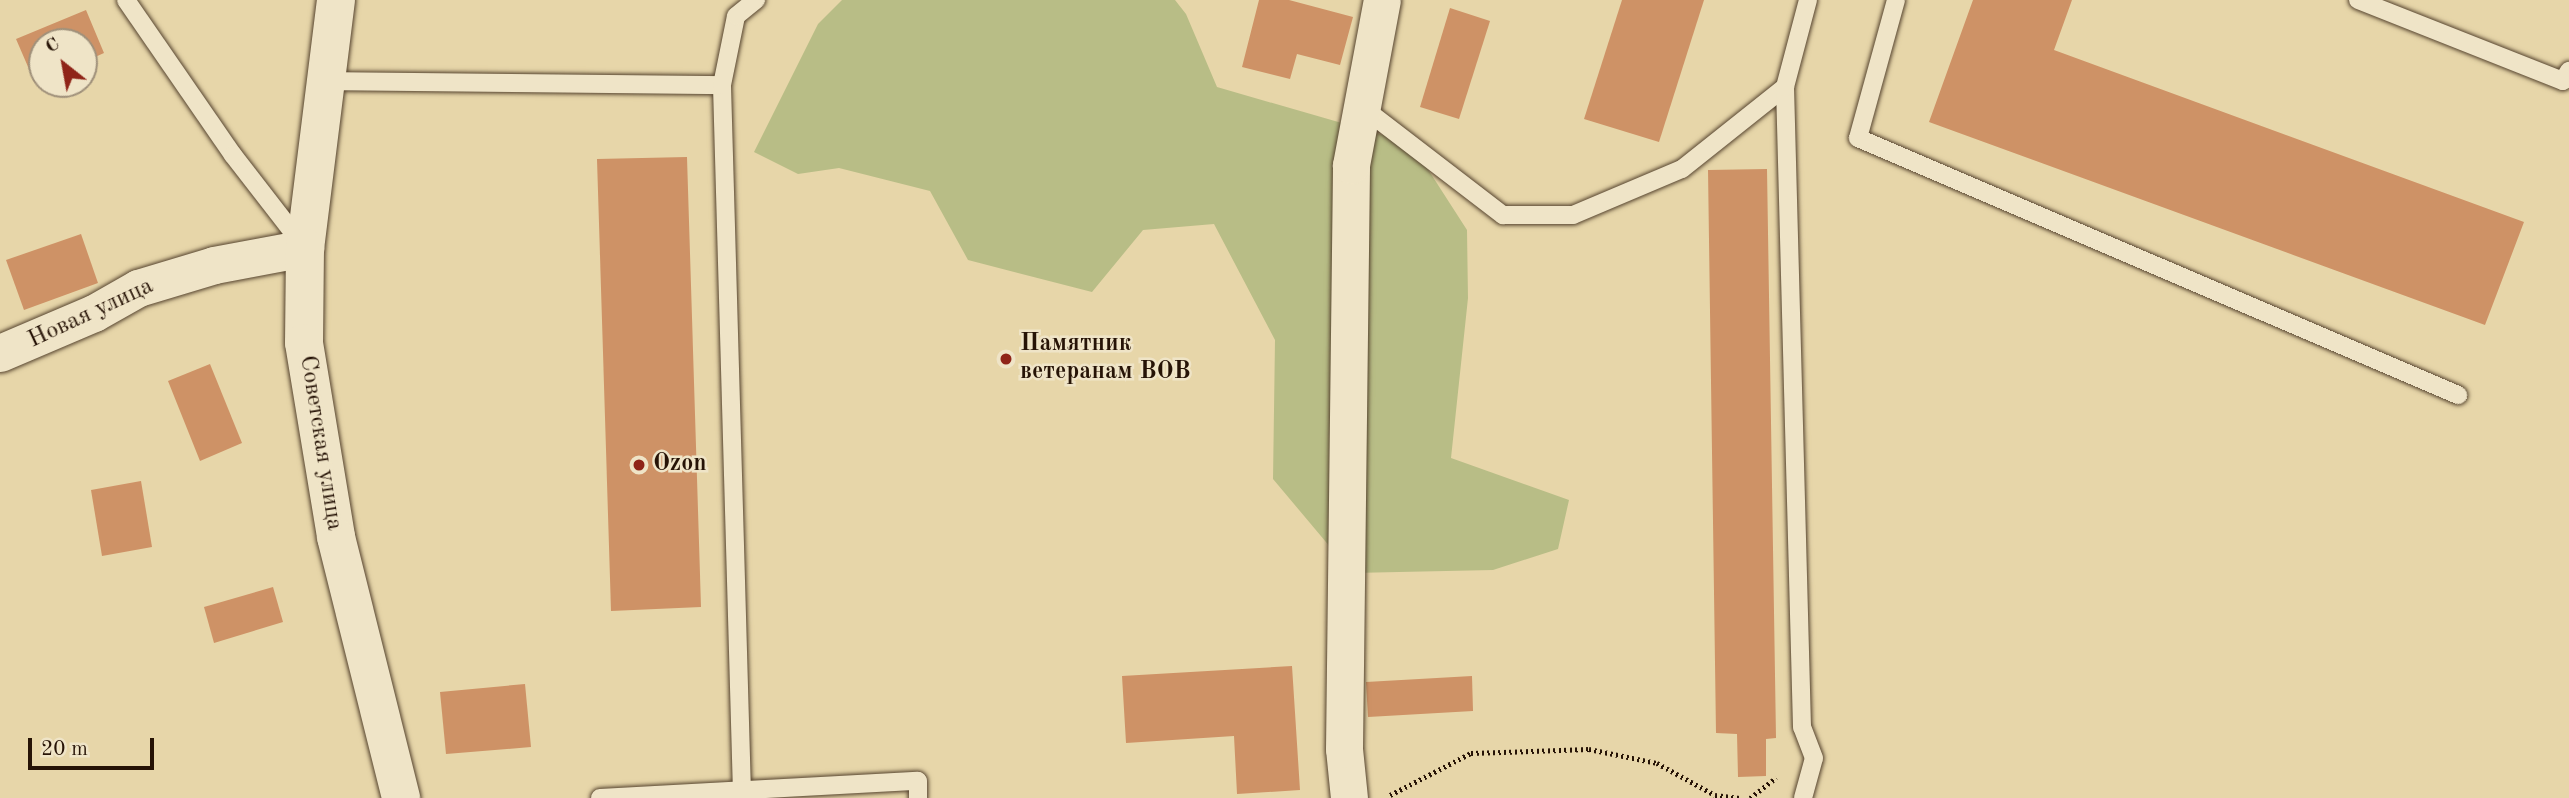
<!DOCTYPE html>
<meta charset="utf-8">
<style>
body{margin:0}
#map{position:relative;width:2569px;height:798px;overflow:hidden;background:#e7d6a9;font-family:"Old Standard TT",serif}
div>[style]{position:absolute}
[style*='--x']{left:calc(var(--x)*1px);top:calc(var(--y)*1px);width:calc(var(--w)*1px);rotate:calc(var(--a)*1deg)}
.green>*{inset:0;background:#b8bd86}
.building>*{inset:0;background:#ce9266}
.path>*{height:4.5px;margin-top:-2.25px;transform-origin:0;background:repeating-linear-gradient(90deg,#261306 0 2px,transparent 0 5.5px)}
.roads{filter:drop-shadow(0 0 2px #56442f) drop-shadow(0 0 2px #56442f)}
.service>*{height:18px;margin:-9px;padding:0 9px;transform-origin:9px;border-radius:9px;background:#efe4c7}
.minor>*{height:37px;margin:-18.5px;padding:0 18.5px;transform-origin:18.5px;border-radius:18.5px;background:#efe4c7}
.secondary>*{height:38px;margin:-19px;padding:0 19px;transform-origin:19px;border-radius:19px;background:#efe4c7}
.dots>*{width:19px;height:19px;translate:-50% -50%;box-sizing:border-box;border:4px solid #efe4c7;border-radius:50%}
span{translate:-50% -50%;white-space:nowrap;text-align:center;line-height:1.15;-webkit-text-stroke:5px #efe4c7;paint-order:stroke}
.street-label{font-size:24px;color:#261306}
.poi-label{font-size:24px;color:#261306;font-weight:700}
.left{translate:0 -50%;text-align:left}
.north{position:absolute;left:28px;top:28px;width:70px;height:70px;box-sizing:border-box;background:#efe4c7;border:2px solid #9f907a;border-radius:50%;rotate:329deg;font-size:19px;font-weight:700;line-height:28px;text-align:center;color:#261306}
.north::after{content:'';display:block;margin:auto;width:24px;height:32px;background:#8f2418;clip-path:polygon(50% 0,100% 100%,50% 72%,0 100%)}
.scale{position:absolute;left:28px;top:738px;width:126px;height:32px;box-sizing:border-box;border:4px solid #261306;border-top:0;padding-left:9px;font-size:21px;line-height:24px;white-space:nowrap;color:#261306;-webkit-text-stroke:5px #efe4c7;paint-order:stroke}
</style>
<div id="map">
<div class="green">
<div style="clip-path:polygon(842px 0,1175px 0,1186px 14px,1217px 87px,1411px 143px,1467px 230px,1468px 298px,1451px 458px,1569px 500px,1558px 549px,1493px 570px,1352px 573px,1273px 479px,1275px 340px,1214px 224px,1143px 230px,1092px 292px,968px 260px,930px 191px,839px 168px,798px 174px,754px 152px,818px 24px)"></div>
</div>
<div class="building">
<div style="clip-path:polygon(1259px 0,1289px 0,1353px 17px,1340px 65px,1297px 54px,1290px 79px,1242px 67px)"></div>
<div style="clip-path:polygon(1622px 0,1704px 0,1659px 142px,1584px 119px)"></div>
<div style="clip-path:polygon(1973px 0,2072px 0,2054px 50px,2524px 222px,2485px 325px,1929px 122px)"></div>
<div style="clip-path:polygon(1450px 8px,1490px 21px,1459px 119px,1420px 107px)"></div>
<div style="clip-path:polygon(86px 10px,104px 53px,84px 62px,84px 42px,42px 42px,42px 79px,35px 83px,16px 39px)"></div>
<div style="clip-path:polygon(687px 157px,701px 607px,611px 611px,597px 159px)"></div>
<div style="clip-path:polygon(1767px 169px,1776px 738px,1766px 739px,1766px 776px,1738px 777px,1737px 734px,1716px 733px,1708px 170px)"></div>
<div style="clip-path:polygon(81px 234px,98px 283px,24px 310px,6px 260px)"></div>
<div style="clip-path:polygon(210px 364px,242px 443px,200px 461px,168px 381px)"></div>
<div style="clip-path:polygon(141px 481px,152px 547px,102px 556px,91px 490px)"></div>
<div style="clip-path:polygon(273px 587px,283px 622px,214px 643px,204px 607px)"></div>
<div style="clip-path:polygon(1292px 666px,1300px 790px,1237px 794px,1234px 736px,1126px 743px,1122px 676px)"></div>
<div style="clip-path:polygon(1472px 676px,1473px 711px,1368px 717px,1366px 682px)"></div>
<div style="clip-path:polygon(525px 684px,531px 747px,446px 754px,440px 692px)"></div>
</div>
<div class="path">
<div style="--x:1390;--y:795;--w:91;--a:-27.4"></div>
<div style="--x:1471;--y:753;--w:118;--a:-1.9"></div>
<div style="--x:1589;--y:749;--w:69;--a:11.6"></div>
<div style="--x:1657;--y:763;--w:66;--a:28.9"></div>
<div style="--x:1715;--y:795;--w:25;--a:7"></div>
<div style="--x:1750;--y:798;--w:33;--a:-38"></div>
</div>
<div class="roads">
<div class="service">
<div style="--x:126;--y:0;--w:188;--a:55.4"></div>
<div style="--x:233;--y:155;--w:113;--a:52.2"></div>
<div style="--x:1896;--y:0;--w:143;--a:105.4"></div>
<div style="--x:1858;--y:138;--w:653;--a:23.19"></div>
<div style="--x:2358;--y:0;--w:220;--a:21.6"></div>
<div style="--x:2563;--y:81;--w:12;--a:-59"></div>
<div style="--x:326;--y:81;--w:396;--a:0.6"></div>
<div style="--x:1362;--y:107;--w:178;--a:37.5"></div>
<div style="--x:1503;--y:215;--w:70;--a:0"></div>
<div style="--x:1573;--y:215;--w:118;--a:-22.9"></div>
<div style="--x:1682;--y:169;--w:132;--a:-38.5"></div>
<div style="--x:742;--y:793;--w:708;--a:-91.62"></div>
<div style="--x:722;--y:85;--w:70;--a:-78.5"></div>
<div style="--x:736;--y:16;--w:26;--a:-39"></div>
<div style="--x:600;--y:798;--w:318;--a:-3.1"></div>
<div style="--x:918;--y:781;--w:17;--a:90"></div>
<div style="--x:1803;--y:798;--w:41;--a:-74.6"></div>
<div style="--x:1814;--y:758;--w:33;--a:-111"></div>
<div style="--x:1802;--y:727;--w:640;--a:-91.52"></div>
<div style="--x:1785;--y:87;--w:90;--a:-75.2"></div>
</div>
<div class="minor">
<div style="--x:0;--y:353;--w:102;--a:-23.1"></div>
<div style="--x:94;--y:313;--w:51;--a:-29.6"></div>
<div style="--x:138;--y:288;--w:79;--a:-16.8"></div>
<div style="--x:214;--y:265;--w:93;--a:-10.6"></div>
<div style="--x:1349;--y:798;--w:49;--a:-95.8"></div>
<div style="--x:1344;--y:749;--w:584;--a:-89.31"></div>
<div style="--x:1351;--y:165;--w:168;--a:-79.4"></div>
</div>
<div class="secondary">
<div style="--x:336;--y:0;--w:250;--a:97.1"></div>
<div style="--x:305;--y:248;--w:95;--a:90.6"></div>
<div style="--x:304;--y:343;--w:197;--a:80.6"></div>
<div style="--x:336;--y:537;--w:269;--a:76"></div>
</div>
</div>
<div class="dots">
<div style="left:1006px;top:359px;background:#8f2418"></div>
<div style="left:639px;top:465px;background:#8f2418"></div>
</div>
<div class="street-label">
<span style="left:91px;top:314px;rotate:-25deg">Новая улица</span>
<span style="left:320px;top:443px;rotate:81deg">Советская улица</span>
</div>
<div class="poi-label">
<span class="left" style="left:1020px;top:359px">Памятник<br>ветеранам ВОВ</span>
<span class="left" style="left:653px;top:465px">Ozon</span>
</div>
<div class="north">С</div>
<div class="scale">20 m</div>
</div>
